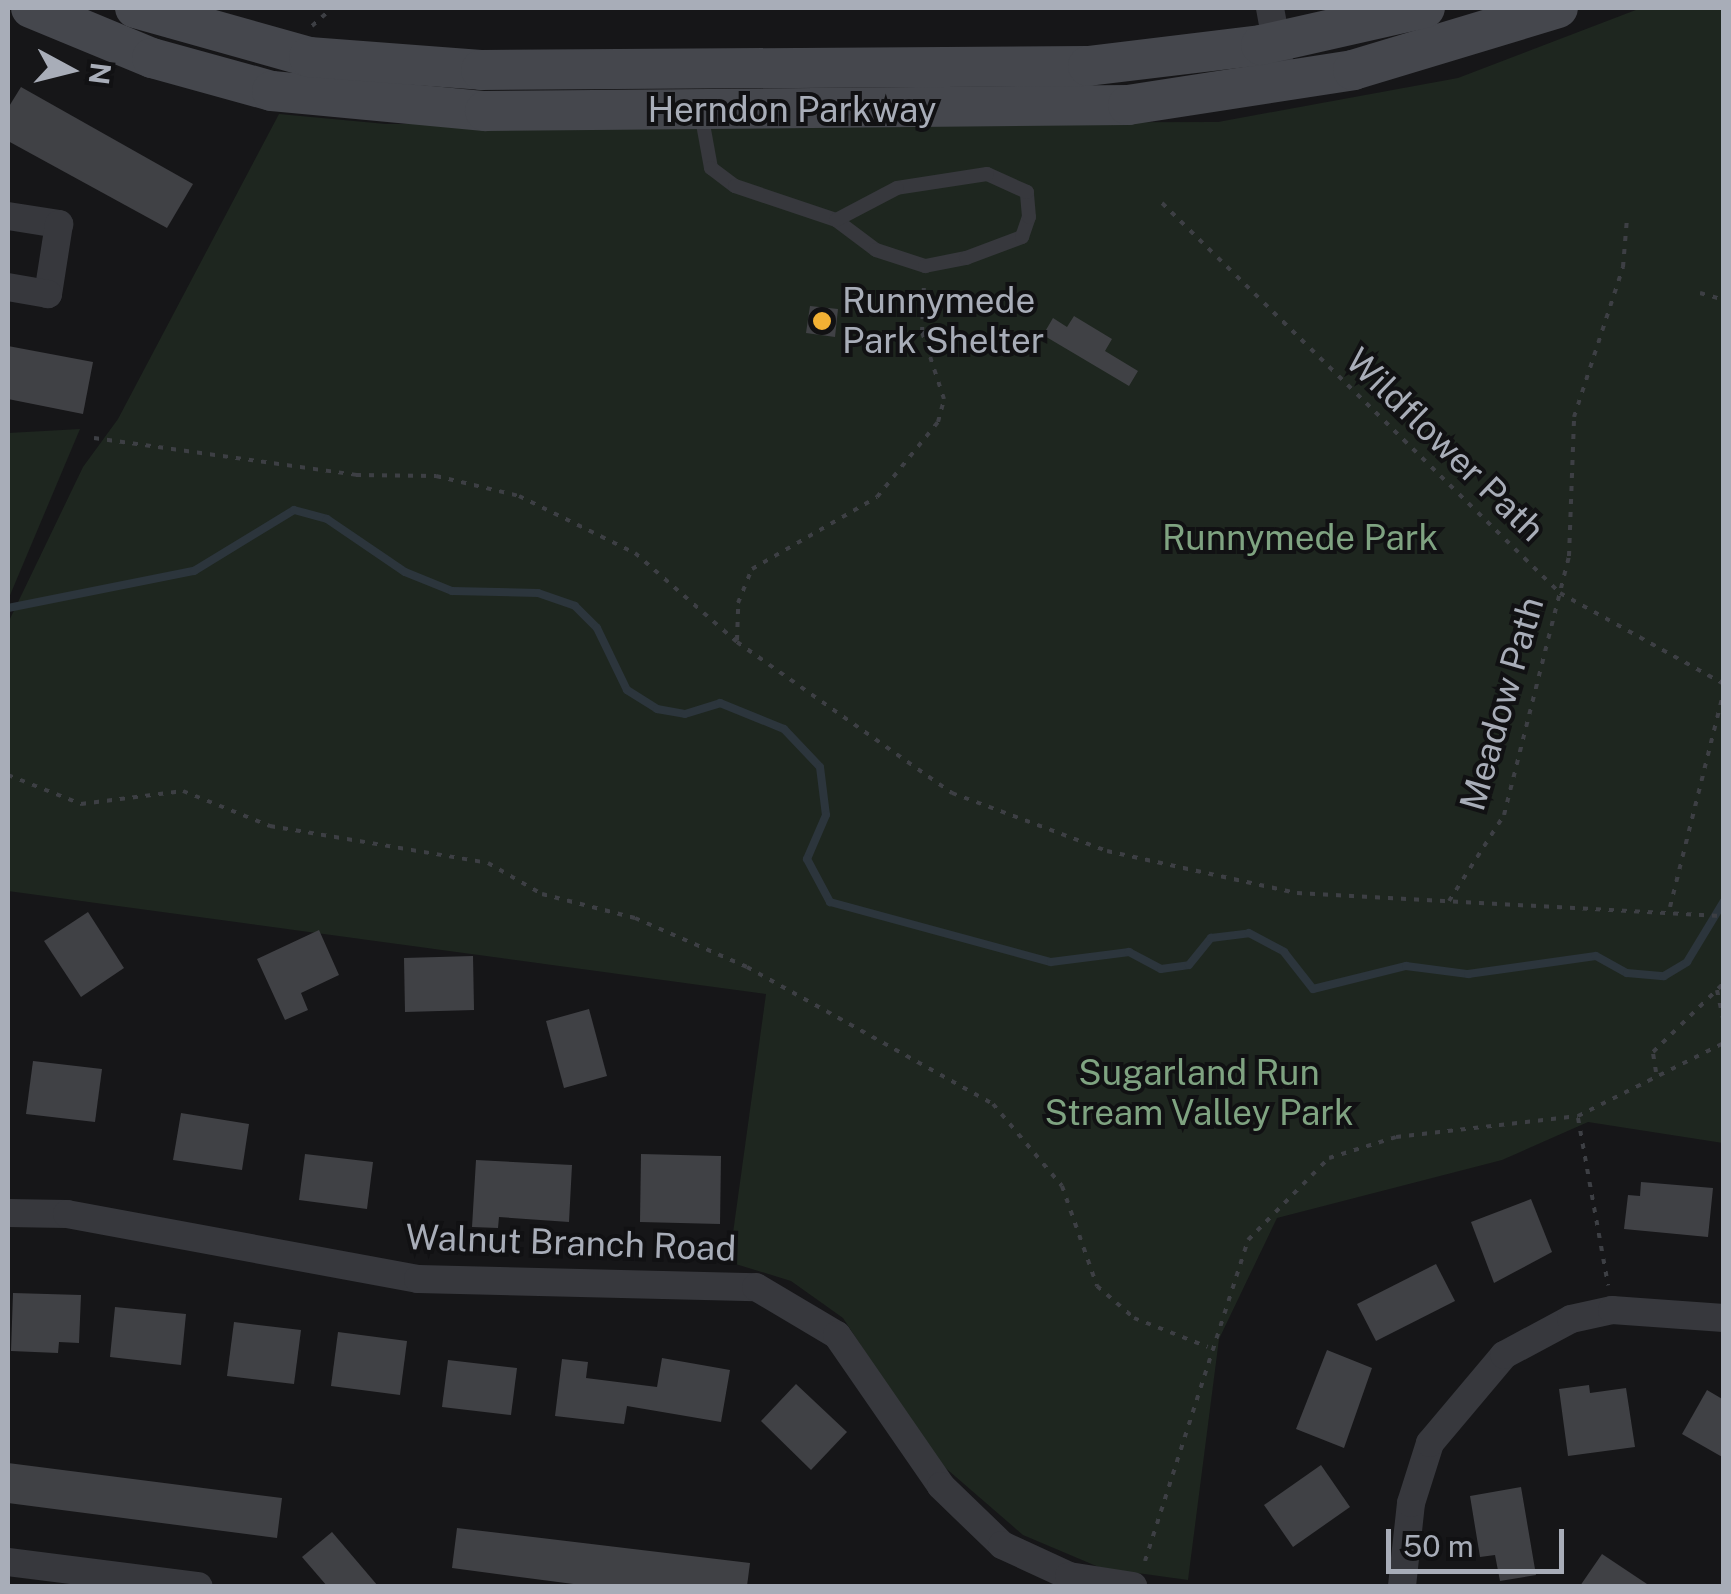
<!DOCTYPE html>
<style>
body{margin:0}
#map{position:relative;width:1731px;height:1594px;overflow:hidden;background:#161618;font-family:"Public Sans",sans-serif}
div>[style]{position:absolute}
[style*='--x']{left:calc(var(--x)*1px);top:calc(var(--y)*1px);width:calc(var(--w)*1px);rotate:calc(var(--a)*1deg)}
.green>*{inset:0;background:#1e261f}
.stream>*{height:8px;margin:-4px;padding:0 4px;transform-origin:4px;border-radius:4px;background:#2c353c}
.building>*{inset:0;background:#404145}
.path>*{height:4px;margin-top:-2px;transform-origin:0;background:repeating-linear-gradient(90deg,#3d3f44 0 5px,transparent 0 13px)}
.service>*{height:14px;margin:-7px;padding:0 7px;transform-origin:7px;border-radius:7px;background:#37383d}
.minor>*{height:28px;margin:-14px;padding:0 14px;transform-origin:14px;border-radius:14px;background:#37383d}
.secondary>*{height:40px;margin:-20px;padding:0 20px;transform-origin:20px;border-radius:20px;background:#45474d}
.dots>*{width:28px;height:28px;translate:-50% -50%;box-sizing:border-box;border:5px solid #111113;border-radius:50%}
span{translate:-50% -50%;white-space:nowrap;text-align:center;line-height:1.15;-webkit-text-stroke:8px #111113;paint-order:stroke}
.street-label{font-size:35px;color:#a8adb8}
.poi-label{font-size:35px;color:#a8adb8}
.left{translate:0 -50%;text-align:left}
.park-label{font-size:35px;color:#7fa381}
.frame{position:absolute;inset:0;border:10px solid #a8adb8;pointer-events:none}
.north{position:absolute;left:20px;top:20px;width:100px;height:100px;-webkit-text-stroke:8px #111113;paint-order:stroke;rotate:97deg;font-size:28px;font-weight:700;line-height:40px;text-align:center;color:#a8adb8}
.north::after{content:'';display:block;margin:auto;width:35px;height:45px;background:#a8adb8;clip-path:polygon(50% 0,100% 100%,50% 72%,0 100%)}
.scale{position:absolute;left:1386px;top:1529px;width:178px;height:45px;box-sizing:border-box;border:5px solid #a8adb8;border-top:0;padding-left:12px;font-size:30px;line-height:35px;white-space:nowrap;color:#a8adb8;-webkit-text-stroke:8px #111113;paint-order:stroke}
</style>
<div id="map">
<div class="green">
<div style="clip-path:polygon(1641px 8px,1723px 8px,1723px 1143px,1588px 1122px,1502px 1160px,1277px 1218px,1219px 1339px,1188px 1580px,1101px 1568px,1023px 1535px,934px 1458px,843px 1318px,791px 1281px,729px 1262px,766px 994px,8px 891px,8px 623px,83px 467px,118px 419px,279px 114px,386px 124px,1218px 122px,1458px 78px)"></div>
<div style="clip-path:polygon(80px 429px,8px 600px,8px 433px)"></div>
</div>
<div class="stream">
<div style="--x:8;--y:608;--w:190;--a:-11.3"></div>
<div style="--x:194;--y:571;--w:117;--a:-31.4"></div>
<div style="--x:294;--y:510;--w:34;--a:15"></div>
<div style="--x:327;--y:519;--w:94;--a:34.2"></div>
<div style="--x:405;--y:572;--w:51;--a:22"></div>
<div style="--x:452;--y:591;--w:86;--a:1.3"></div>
<div style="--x:538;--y:593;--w:39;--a:19"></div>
<div style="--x:575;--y:606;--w:31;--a:45"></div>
<div style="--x:597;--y:628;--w:69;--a:64.2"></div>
<div style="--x:627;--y:690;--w:36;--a:32"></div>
<div style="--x:657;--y:709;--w:28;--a:10"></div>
<div style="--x:685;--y:714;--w:37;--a:-17"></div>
<div style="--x:720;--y:703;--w:69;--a:22.1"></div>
<div style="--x:784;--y:729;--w:52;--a:46.5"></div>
<div style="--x:820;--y:767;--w:48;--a:82.9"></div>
<div style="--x:826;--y:815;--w:48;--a:113.4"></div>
<div style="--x:807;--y:859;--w:49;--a:61.9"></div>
<div style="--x:830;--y:902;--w:229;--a:15.2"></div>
<div style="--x:1051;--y:962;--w:79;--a:-7.3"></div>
<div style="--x:1129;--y:952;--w:36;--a:28"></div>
<div style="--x:1161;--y:969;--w:28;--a:-8"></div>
<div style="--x:1189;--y:965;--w:35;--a:-51"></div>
<div style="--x:1211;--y:938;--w:38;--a:-7"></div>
<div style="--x:1249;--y:933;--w:40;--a:28"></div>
<div style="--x:1284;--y:952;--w:47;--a:51.9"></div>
<div style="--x:1313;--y:989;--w:96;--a:-13.9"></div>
<div style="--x:1406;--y:966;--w:63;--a:7.4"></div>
<div style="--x:1468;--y:974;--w:129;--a:-8"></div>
<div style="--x:1596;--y:956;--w:35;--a:29"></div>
<div style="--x:1627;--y:973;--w:37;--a:5"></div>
<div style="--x:1664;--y:976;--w:27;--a:-31"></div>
<div style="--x:1687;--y:962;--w:71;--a:-58.8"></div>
</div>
<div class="building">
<div style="clip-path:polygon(21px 87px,193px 184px,167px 228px,8px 141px,8px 108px)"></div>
<div style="clip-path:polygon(810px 306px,838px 309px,835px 337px,806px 333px)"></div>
<div style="clip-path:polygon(1074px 316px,1112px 339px,1105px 351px,1138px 371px,1129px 386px,1043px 335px,1053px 318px,1067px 327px)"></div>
<div style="clip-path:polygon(8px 346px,93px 362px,83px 414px,8px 399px)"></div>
<div style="clip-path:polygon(88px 912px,124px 968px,81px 997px,44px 941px)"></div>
<div style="clip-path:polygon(319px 930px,339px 975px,301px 993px,308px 1010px,285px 1020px,257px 959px)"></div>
<div style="clip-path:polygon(473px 956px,474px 1010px,405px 1012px,404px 958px)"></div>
<div style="clip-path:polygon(589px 1009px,607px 1076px,564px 1088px,546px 1021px)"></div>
<div style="clip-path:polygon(33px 1061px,102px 1069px,95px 1122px,26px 1114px)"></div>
<div style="clip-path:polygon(181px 1113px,249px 1124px,242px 1170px,173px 1160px)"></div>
<div style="clip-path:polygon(305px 1154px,373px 1162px,367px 1209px,299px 1200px)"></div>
<div style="clip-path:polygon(641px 1154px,721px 1156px,720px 1224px,640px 1222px)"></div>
<div style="clip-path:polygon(476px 1160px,572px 1165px,569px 1222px,499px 1217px,498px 1228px,472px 1227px)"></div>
<div style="clip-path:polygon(1641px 1182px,1713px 1188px,1708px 1237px,1624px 1229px,1628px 1195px,1640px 1196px)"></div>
<div style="clip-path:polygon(1531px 1199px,1552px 1252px,1494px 1283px,1471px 1222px)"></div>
<div style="clip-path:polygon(1436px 1264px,1455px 1301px,1376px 1341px,1357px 1304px)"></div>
<div style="clip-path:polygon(13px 1293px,81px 1295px,79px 1343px,59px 1342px,58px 1353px,11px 1351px)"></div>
<div style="clip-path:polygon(115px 1307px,186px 1314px,181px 1365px,110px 1357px)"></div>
<div style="clip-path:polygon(234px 1322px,301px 1330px,294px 1384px,227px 1376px)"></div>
<div style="clip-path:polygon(338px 1332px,407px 1341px,400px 1395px,331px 1386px)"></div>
<div style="clip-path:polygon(1327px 1350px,1372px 1368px,1344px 1448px,1296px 1429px)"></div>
<div style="clip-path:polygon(662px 1358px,730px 1370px,721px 1422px,627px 1406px,624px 1424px,555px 1416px,562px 1359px,588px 1362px,586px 1378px,657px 1387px)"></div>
<div style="clip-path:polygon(448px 1360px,517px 1368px,511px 1415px,442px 1407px)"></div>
<div style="clip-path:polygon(796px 1384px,847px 1432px,811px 1470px,761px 1421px)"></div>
<div style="clip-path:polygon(1589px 1385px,1590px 1393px,1626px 1388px,1635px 1447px,1568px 1456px,1559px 1389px)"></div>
<div style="clip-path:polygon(1707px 1390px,1724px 1400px,1724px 1458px,1682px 1434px)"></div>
<div style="clip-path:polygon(8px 1463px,282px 1498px,277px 1538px,8px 1503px)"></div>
<div style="clip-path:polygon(1321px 1465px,1350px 1507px,1293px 1547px,1264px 1505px)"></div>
<div style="clip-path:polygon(1521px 1487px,1536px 1575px,1500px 1581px,1495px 1555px,1480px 1557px,1470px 1496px)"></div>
<div style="clip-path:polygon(457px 1528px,750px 1563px,747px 1586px,581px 1585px,452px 1568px)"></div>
<div style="clip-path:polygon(332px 1532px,378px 1586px,327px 1586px,302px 1557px)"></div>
<div style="clip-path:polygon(1602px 1554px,1650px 1586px,1580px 1586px)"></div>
</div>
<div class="path">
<div style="--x:312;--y:26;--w:27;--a:-42"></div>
<div style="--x:1162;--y:203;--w:557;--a:44.42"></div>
<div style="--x:1560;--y:593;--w:188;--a:29"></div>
<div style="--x:1700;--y:293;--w:25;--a:16"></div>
<div style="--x:94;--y:438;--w:265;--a:8"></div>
<div style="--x:356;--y:475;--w:80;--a:0.7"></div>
<div style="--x:436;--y:476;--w:85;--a:13.5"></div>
<div style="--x:519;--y:496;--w:129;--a:26.2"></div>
<div style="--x:635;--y:553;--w:135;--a:41.1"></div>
<div style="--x:737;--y:642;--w:263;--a:35.1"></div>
<div style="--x:952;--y:793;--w:165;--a:20.5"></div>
<div style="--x:1107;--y:851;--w:195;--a:12.5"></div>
<div style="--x:1297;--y:893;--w:428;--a:3.1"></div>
<div style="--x:737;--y:640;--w:37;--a:-88"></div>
<div style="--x:738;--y:603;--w:37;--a:-68"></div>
<div style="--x:752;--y:569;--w:144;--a:-29.9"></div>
<div style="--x:877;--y:497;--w:97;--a:-50.9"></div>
<div style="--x:938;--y:422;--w:24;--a:-75"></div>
<div style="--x:944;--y:399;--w:71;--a:-108.2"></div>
<div style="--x:922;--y:332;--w:47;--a:-87.6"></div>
<div style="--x:8;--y:775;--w:79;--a:21.7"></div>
<div style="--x:81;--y:804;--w:103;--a:-7.3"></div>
<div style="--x:183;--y:791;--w:94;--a:21.9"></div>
<div style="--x:270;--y:826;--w:221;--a:9.6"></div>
<div style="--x:488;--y:863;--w:62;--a:29.9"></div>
<div style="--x:542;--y:894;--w:96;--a:14.5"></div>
<div style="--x:635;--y:918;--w:122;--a:23.6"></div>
<div style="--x:747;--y:967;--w:282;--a:29.1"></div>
<div style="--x:993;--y:1104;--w:107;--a:49.9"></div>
<div style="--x:1062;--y:1186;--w:106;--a:70.7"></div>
<div style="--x:1097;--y:1286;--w:49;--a:40.9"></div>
<div style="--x:1134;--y:1318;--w:79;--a:21.4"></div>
<div style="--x:1449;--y:901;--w:102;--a:-57.4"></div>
<div style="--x:1504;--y:815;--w:267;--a:-75.9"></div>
<div style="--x:1569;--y:556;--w:139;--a:-87.9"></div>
<div style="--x:1574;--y:417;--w:158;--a:-71.9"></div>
<div style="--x:1623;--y:267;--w:49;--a:-85.3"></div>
<div style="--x:1670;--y:907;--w:223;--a:-76"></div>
<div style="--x:1717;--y:990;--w:35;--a:78"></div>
<div style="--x:1656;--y:1072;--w:20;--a:-99"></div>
<div style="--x:1653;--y:1052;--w:99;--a:-44.2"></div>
<div style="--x:1578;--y:1118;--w:170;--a:79.8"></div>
<div style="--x:1145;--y:1561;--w:337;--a:-72.2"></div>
<div style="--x:1248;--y:1240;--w:115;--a:-45.4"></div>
<div style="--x:1329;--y:1158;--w:70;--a:-17.4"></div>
<div style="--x:1396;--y:1137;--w:183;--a:-6.6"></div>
<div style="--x:1578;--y:1116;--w:163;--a:-26.6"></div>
</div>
<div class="service">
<div style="--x:701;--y:113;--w:56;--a:79.7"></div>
<div style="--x:711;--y:168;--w:30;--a:37"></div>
<div style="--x:735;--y:186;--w:107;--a:18.6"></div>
<div style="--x:836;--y:220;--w:50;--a:36.9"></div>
<div style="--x:876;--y:250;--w:52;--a:18.1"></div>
<div style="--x:925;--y:266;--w:42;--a:-11"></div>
<div style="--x:966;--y:258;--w:60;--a:-20.6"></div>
<div style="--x:1022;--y:237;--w:21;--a:-71"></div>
<div style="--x:1029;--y:217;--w:25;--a:-95"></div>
<div style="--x:1027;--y:192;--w:44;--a:-155.8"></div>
<div style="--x:987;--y:174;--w:91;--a:171.2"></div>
<div style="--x:897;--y:188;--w:69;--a:152.3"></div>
</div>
<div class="minor">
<div style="--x:1270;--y:8;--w:50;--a:79.6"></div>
<div style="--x:8;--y:216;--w:52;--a:8.9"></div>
<div style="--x:59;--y:224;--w:71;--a:98.9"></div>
<div style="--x:48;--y:294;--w:41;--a:-170.1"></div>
<div style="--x:8;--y:1213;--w:59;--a:1"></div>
<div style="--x:67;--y:1214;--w:357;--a:10.5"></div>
<div style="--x:418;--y:1279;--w:338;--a:1.4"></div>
<div style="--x:756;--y:1287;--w:94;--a:30.7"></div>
<div style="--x:837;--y:1335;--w:183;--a:55.4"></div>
<div style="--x:941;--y:1486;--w:85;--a:44"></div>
<div style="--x:1002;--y:1545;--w:74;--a:24.8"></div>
<div style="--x:1069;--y:1576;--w:65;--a:8.9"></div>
<div style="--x:8;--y:1562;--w:192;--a:7.2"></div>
<div style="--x:1402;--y:1586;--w:83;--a:-83.8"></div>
<div style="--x:1411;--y:1503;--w:63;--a:-72.4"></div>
<div style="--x:1430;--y:1443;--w:115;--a:-49.9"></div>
<div style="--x:1504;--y:1355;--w:76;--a:-28.2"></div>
<div style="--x:1571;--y:1319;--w:42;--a:-12.4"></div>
<div style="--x:1612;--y:1310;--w:112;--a:4.1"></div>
</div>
<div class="secondary">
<div style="--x:31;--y:8;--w:131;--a:22.5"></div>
<div style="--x:152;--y:58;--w:124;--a:15.4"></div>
<div style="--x:272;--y:91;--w:214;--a:5.4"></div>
<div style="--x:485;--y:111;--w:643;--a:-0.53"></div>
<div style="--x:1128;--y:105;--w:228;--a:-8.8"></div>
<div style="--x:1353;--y:70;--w:214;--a:-16.8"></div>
<div style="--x:135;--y:8;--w:181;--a:15.7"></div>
<div style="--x:309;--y:57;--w:172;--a:4.3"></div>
<div style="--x:481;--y:70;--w:607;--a:-0.38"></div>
<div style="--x:1088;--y:66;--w:174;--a:-6.9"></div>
<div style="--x:1261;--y:45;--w:168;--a:-12.7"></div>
</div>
<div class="dots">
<div style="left:822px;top:321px;background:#f2b134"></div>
</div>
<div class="street-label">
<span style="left:792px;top:110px">Herndon Parkway</span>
<span style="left:1445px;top:445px;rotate:44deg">Wildflower Path</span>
<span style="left:1502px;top:704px;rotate:-74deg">Meadow Path</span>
<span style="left:571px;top:1243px;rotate:2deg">Walnut Branch Road</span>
</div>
<div class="poi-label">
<span class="left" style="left:842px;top:321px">Runnymede<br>Park Shelter</span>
</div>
<div class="park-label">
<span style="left:1300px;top:538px">Runnymede Park</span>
<span style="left:1199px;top:1093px">Sugarland Run<br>Stream Valley Park</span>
</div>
<div class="frame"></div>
<div class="north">N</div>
<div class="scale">50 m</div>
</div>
